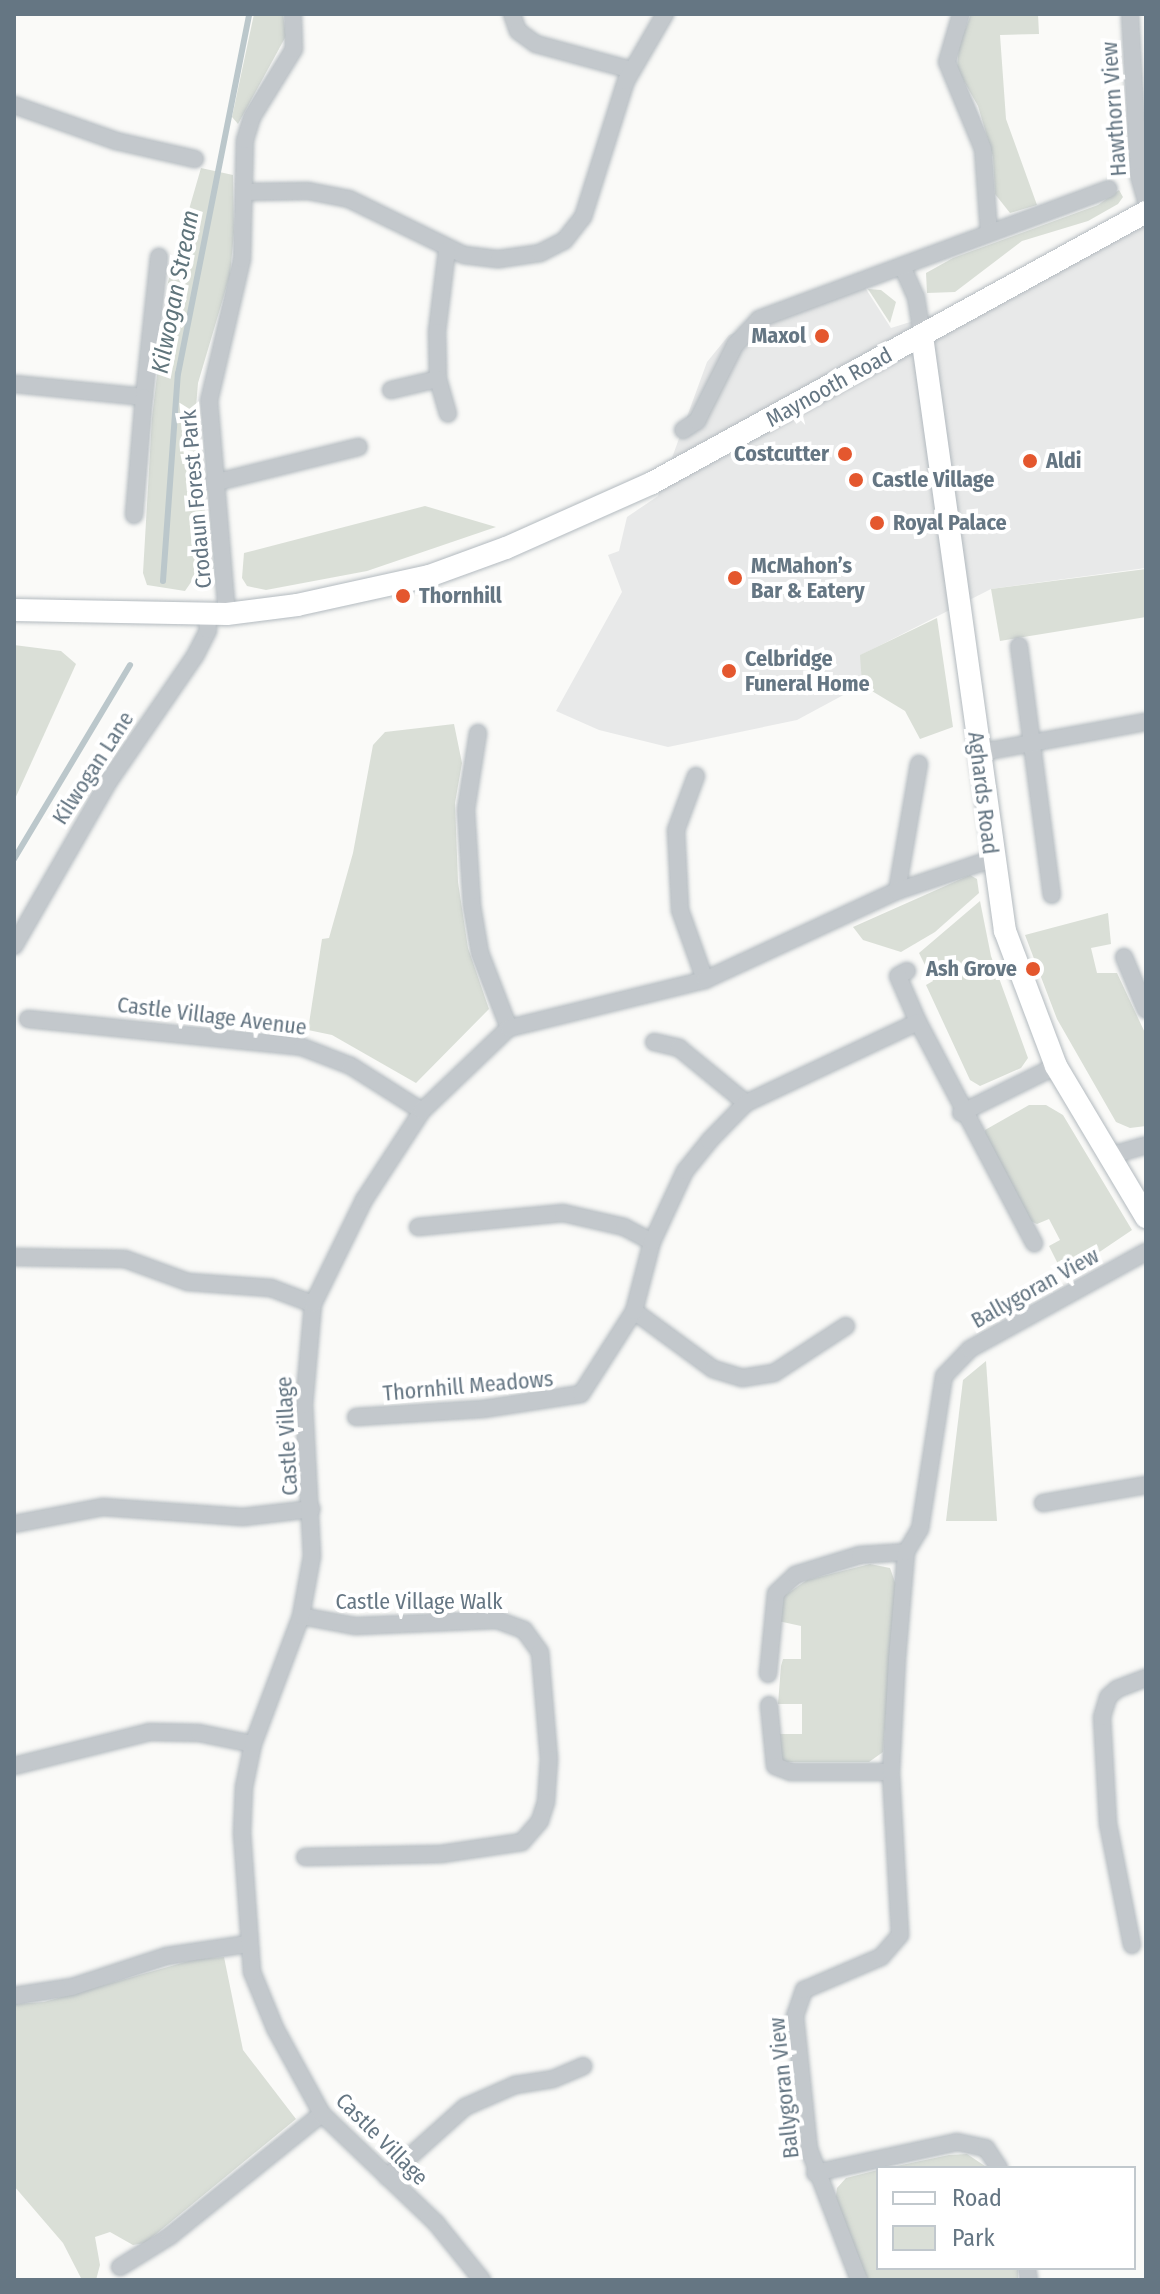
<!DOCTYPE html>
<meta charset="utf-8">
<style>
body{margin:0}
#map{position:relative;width:1160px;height:2294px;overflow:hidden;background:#fafaf8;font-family:"Fira Sans Condensed",sans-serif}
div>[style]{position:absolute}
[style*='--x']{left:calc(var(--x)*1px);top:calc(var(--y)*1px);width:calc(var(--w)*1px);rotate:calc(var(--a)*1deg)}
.built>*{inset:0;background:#e8e9e9}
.green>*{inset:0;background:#dadfd7}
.stream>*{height:6px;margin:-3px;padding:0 3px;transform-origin:3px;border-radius:3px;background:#bbc7cb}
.roads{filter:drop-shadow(0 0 2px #b3babf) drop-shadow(0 0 2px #b3babf)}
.street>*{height:16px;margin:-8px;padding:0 8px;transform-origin:8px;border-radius:8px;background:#c3c8cc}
.secondary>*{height:22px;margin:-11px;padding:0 11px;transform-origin:11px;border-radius:11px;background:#fff}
.dots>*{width:22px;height:22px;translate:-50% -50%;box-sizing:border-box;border:4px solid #fff;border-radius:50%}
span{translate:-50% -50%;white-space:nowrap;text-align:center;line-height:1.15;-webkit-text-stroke:8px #fff;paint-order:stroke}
.street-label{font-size:22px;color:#657683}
.poi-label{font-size:22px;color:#657683;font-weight:700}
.right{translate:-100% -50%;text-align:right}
.left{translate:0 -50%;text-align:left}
.water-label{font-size:24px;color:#60757c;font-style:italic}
.frame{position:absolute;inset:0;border:16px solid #657683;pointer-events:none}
.legend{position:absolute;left:876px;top:2166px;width:260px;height:104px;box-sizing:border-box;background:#fff;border:2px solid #c1c8cd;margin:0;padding:10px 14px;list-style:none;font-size:24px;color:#657683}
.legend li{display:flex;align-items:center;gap:16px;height:40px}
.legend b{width:40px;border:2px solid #c1c8cd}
</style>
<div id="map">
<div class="built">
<div style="clip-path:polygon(1146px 212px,1146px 568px,991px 589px,861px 655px,862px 685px,797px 720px,668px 747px,599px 730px,556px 711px,622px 592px,608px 555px,619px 551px,627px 517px,658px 496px,707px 362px,729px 335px,864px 286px,891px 328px,984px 299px)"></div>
</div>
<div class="green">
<div style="clip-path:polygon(254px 14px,283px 14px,286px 36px,238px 124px,232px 117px)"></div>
<div style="clip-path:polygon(971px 14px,1038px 14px,1039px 34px,1000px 35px,1006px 119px,1037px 205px,1010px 213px,995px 194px,993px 157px,978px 106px,957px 69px,959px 45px)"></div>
<div style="clip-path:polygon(201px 168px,233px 175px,234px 232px,230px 275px,198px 383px,195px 419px,212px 571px,200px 569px,185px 591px,147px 585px,143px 573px,152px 418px,168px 282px)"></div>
<div style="clip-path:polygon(1119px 190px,1123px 197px,1118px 204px,1088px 221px,1022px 241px,955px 292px,927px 293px,926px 273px,953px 258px,1098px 205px)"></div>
<div style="clip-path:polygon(868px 289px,881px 290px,896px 302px,890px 323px)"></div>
<div style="clip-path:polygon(425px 506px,496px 527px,367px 571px,266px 590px,247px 586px,242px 578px,244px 553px)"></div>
<div style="clip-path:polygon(1146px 569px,1146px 617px,1000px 641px,991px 589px)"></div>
<div style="clip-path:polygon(937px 618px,953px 727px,920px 739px,905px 711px,862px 685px,860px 655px)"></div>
<div style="clip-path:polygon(14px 645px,61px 651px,76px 664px,14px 801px)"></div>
<div style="clip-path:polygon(454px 724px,462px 763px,455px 803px,458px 882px,468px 948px,489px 1009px,416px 1083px,332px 1035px,308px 1030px,322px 939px,329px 938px,353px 853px,373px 745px,385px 732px)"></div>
<div style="clip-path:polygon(970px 875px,977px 879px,979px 893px,935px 932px,901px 952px,863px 940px,853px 927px)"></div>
<div style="clip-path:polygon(980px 901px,991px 956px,1028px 1058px,1021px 1068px,980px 1086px,970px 1080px,926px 985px,933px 981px,919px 953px)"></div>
<div style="clip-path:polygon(1108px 913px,1111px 944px,1091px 948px,1097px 973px,1117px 973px,1146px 1035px,1146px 1126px,1130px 1128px,1116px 1122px,1057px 1019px,1025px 935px)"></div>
<div style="clip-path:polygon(1029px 1105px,1046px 1105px,1063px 1115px,1132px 1230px,1064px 1276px,1049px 1246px,1060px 1240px,1049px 1219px,1037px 1224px,1026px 1219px,984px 1137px,985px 1130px)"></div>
<div style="clip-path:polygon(986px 1361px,997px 1521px,946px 1521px,963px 1380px)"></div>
<div style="clip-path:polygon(870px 1564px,890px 1568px,896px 1585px,883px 1752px,869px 1762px,786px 1762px,780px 1758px,779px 1734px,802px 1734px,802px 1704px,778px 1704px,781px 1666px,783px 1659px,801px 1659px,801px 1626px,778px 1621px,781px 1598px,807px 1580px)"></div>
<div style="clip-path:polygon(224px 1957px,243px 2050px,296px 2119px,145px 2243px,133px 2245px,110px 2232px,95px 2237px,100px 2265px,96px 2280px,82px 2280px,63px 2243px,14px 2186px,14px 2004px,44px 2002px,196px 1959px)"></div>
<div style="clip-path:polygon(967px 2154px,988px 2168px,887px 2168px,949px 2155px)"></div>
<div style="clip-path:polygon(878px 2170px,878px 2268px,1018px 2268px,1018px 2280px,868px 2280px,835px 2203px,837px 2188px,846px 2178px)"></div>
</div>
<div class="stream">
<div style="--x:163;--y:581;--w:208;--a:-85.9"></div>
<div style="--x:178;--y:374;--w:367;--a:-78.8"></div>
<div style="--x:14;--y:859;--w:226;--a:-59.1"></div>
</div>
<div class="roads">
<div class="street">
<div style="--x:512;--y:14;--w:18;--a:71"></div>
<div style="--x:518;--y:31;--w:22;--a:36"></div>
<div style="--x:536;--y:44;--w:99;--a:15.2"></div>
<div style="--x:961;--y:14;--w:50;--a:106.3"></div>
<div style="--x:947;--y:62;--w:94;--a:67.5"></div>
<div style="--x:983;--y:149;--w:83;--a:85.9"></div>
<div style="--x:1130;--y:14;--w:162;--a:86.8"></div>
<div style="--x:1139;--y:176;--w:25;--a:74"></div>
<div style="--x:14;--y:105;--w:108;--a:19.4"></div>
<div style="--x:116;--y:141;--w:81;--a:12.8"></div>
<div style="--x:245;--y:192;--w:63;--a:-0.9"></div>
<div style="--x:308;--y:191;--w:42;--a:11"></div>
<div style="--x:349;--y:199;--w:128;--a:26"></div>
<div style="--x:464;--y:255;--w:35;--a:7"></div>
<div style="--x:499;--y:259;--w:41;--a:-8.3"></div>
<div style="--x:540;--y:253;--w:27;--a:-27"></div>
<div style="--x:564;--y:241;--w:31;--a:-52"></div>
<div style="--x:583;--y:217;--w:143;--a:-72.5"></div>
<div style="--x:626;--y:81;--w:78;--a:-59.8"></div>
<div style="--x:447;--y:250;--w:83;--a:97"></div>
<div style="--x:437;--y:332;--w:47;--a:88.8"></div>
<div style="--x:438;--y:379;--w:36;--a:74"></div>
<div style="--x:902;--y:266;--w:34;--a:66"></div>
<div style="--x:916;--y:297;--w:39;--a:81"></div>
<div style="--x:14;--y:384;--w:131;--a:5.7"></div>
<div style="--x:144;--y:397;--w:141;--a:-83.9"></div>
<div style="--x:391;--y:390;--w:48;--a:-13.2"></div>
<div style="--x:683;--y:430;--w:17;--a:-33"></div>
<div style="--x:697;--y:421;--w:85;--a:-63.4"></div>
<div style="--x:735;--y:345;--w:35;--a:-47"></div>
<div style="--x:759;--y:319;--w:373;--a:-20.4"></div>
<div style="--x:213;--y:483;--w:150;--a:-13.9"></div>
<div style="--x:134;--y:515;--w:118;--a:-85.2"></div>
<div style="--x:227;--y:614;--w:214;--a:-94.8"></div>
<div style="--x:209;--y:401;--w:146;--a:-76.9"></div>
<div style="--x:242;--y:259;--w:119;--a:-88.6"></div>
<div style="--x:245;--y:140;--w:24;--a:-73"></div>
<div style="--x:252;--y:117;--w:80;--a:-58.3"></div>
<div style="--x:294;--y:49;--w:35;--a:-92"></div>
<div style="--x:1019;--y:646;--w:251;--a:82.5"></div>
<div style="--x:478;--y:733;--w:78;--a:98.9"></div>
<div style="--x:466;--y:810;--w:96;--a:86.4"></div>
<div style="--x:472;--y:906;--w:48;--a:80.3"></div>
<div style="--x:480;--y:953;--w:80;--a:68.9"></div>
<div style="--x:978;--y:753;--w:171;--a:-10.5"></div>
<div style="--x:696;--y:776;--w:58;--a:110.3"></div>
<div style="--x:676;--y:830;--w:80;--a:87.1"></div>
<div style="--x:680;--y:910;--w:74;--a:70.3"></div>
<div style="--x:897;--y:891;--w:129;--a:-80.2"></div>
<div style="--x:14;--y:946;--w:187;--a:-60.1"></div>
<div style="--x:107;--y:784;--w:155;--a:-55.5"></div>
<div style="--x:195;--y:656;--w:29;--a:-63"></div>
<div style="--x:208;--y:630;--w:15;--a:-94"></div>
<div style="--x:1124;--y:957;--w:57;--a:67.5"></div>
<div style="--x:907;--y:971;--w:10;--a:151"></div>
<div style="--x:898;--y:976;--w:50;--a:66.5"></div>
<div style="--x:918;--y:1022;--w:250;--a:62.3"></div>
<div style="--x:28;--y:1019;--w:275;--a:5.8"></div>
<div style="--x:302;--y:1047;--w:53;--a:21.2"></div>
<div style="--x:351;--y:1066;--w:84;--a:32.4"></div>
<div style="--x:654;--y:1042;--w:26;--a:13"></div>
<div style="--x:679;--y:1048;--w:87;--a:39.4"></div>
<div style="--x:961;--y:1113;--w:106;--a:-26.3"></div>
<div style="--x:1112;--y:1155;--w:35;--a:-16"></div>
<div style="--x:418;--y:1227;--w:146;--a:-5.5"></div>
<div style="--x:563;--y:1213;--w:63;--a:12.9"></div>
<div style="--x:624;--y:1227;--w:32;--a:28"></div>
<div style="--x:14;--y:1257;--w:111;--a:1"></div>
<div style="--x:125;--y:1259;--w:67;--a:20.1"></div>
<div style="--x:188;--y:1282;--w:83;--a:4.1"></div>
<div style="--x:271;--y:1288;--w:45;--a:20.9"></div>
<div style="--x:634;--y:1311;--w:98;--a:36.3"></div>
<div style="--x:713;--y:1369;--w:30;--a:17"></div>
<div style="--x:742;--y:1378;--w:32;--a:-9"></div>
<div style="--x:774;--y:1373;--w:86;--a:-33.1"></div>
<div style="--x:356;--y:1417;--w:127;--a:-3.6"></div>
<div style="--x:483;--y:1409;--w:99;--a:-8.7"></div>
<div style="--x:581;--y:1394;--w:98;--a:-57.4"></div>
<div style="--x:634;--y:1311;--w:71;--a:-75.4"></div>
<div style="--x:652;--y:1242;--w:78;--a:-65.1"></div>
<div style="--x:685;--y:1171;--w:38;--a:-51"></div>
<div style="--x:709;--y:1141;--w:53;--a:-45.8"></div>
<div style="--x:746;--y:1103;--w:190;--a:-25.2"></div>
<div style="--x:1043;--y:1503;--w:105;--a:-9.9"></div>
<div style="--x:14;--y:1524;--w:91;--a:-10.8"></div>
<div style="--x:103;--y:1507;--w:140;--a:4.1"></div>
<div style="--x:243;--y:1517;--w:69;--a:-6.6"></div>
<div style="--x:301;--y:1616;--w:56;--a:10.3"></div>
<div style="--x:356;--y:1626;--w:141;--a:-2.4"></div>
<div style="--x:497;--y:1620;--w:29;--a:20"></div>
<div style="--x:524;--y:1630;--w:27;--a:54"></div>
<div style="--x:540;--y:1652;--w:107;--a:85.2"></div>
<div style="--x:549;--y:1759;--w:43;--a:94"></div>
<div style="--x:546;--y:1802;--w:20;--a:108"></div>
<div style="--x:540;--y:1821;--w:28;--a:131"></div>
<div style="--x:522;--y:1842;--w:82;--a:171.6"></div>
<div style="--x:441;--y:1854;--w:136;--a:178.7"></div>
<div style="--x:768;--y:1674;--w:81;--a:-84.4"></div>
<div style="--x:776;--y:1593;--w:26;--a:-43"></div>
<div style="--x:795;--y:1575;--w:68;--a:-17.1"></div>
<div style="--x:860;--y:1555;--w:46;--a:-3.7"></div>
<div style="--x:769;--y:1705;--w:61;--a:84.4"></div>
<div style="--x:775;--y:1766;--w:17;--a:21"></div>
<div style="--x:791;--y:1772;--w:100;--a:0"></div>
<div style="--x:14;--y:1766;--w:139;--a:-14.1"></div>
<div style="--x:149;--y:1732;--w:50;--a:1.1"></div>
<div style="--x:199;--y:1733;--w:55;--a:11.5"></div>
<div style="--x:1132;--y:1945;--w:123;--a:-101.2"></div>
<div style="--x:1108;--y:1824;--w:107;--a:-93.2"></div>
<div style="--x:1102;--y:1717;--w:21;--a:-73"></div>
<div style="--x:1108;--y:1697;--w:12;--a:-42"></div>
<div style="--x:1117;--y:1689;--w:31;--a:-21"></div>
<div style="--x:14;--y:1996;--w:59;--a:-8.8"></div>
<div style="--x:72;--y:1987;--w:100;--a:-18.1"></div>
<div style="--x:167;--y:1956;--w:81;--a:-8.5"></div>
<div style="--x:815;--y:2173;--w:145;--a:-12.3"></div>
<div style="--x:957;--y:2142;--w:30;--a:12"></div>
<div style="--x:986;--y:2148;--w:24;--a:57"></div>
<div style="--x:387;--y:2177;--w:105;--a:-41.9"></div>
<div style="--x:465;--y:2107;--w:55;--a:-23.7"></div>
<div style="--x:515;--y:2085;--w:38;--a:-9"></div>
<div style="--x:553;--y:2079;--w:33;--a:-23"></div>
<div style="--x:120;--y:2267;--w:59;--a:-31.8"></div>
<div style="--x:170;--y:2236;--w:195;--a:-38.8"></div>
<div style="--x:1027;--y:2268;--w:12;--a:81"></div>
<div style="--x:482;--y:2280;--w:73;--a:-128.9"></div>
<div style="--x:436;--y:2223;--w:158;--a:-136.3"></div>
<div style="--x:322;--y:2114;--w:98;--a:-118.7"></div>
<div style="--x:275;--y:2028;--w:61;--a:-112.3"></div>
<div style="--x:252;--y:1972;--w:138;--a:-94.1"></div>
<div style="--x:242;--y:1834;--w:47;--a:-87.6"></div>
<div style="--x:244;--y:1787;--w:44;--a:-78.2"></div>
<div style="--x:253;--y:1744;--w:137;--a:-69.4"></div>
<div style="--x:301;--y:1616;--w:61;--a:-79.6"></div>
<div style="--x:312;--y:1556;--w:151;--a:-93"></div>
<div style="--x:304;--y:1405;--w:101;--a:-84.9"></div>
<div style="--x:313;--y:1304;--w:116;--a:-63.9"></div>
<div style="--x:364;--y:1200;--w:106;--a:-56.9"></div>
<div style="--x:422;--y:1111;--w:120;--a:-43.7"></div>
<div style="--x:509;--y:1028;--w:202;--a:-13.8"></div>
<div style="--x:705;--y:980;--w:212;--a:-24.9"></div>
<div style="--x:897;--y:891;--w:100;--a:-18.6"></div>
<div style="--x:859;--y:2280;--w:140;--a:-110.9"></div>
<div style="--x:809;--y:2149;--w:134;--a:-96"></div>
<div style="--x:795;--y:2016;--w:28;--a:-71"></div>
<div style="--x:804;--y:1990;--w:84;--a:-23.2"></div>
<div style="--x:881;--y:1957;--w:29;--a:-49"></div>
<div style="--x:900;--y:1935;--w:163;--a:-93.2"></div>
<div style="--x:891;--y:1772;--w:114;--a:-87"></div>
<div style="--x:897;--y:1658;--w:106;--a:-85.1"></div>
<div style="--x:906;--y:1552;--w:27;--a:-59"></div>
<div style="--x:920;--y:1529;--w:155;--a:-81.1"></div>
<div style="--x:944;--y:1376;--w:37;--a:-46"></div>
<div style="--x:970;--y:1349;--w:201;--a:-28.9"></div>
</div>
<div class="secondary">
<div style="--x:922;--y:336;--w:601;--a:82.06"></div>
<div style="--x:1005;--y:931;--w:144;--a:69.3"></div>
<div style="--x:1056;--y:1066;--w:176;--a:59.2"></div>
<div style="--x:14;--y:610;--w:213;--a:1.1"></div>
<div style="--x:227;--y:614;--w:71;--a:-7.3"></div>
<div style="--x:297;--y:605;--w:135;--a:-12.4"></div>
<div style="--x:429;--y:576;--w:82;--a:-20"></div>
<div style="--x:506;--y:548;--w:160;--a:-24"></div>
<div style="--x:652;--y:483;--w:563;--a:-28.75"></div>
</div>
</div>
<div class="dots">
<div style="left:822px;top:336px;background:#e4572e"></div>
<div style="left:845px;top:454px;background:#e4572e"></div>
<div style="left:1030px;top:461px;background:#e4572e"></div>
<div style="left:856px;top:480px;background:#e4572e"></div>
<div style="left:877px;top:523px;background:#e4572e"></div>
<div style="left:735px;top:578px;background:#e4572e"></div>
<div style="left:403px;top:596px;background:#e4572e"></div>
<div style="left:729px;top:671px;background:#e4572e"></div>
<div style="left:1033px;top:969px;background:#e4572e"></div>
</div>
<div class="street-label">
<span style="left:1114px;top:109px;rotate:-94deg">Hawthorn View</span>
<span style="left:829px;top:387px;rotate:-29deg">Maynooth Road</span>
<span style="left:196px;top:499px;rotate:-95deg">Crodaun Forest Park</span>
<span style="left:93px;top:768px;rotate:-57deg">Kilwogan Lane</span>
<span style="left:983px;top:793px;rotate:83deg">Aghards Road</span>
<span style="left:212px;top:1016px;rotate:7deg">Castle Village Avenue</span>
<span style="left:1035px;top:1288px;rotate:-29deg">Ballygoran View</span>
<span style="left:468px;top:1386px;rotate:-5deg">Thornhill Meadows</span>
<span style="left:287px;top:1436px;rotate:-93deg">Castle Village</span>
<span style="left:419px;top:1602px">Castle Village Walk</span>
<span style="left:784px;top:2088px;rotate:-96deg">Ballygoran View</span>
<span style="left:382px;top:2139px;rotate:45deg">Castle Village</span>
</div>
<div class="poi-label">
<span class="right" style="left:806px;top:336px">Maxol</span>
<span class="right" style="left:829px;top:454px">Costcutter</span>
<span class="left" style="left:1046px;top:461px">Aldi</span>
<span class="left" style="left:872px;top:480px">Castle Village</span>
<span class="left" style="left:893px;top:523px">Royal Palace</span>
<span class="left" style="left:751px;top:578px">McMahon’s<br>Bar &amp; Eatery</span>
<span class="left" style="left:419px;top:596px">Thornhill</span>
<span class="left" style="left:745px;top:671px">Celbridge<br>Funeral Home</span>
<span class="right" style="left:1017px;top:969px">Ash Grove</span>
</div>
<div class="water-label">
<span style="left:176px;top:292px;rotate:-79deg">Kilwogan Stream</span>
</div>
<div class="frame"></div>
<ul class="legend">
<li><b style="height:10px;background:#fff"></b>Road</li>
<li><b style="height:22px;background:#dadfd7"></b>Park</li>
</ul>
</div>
